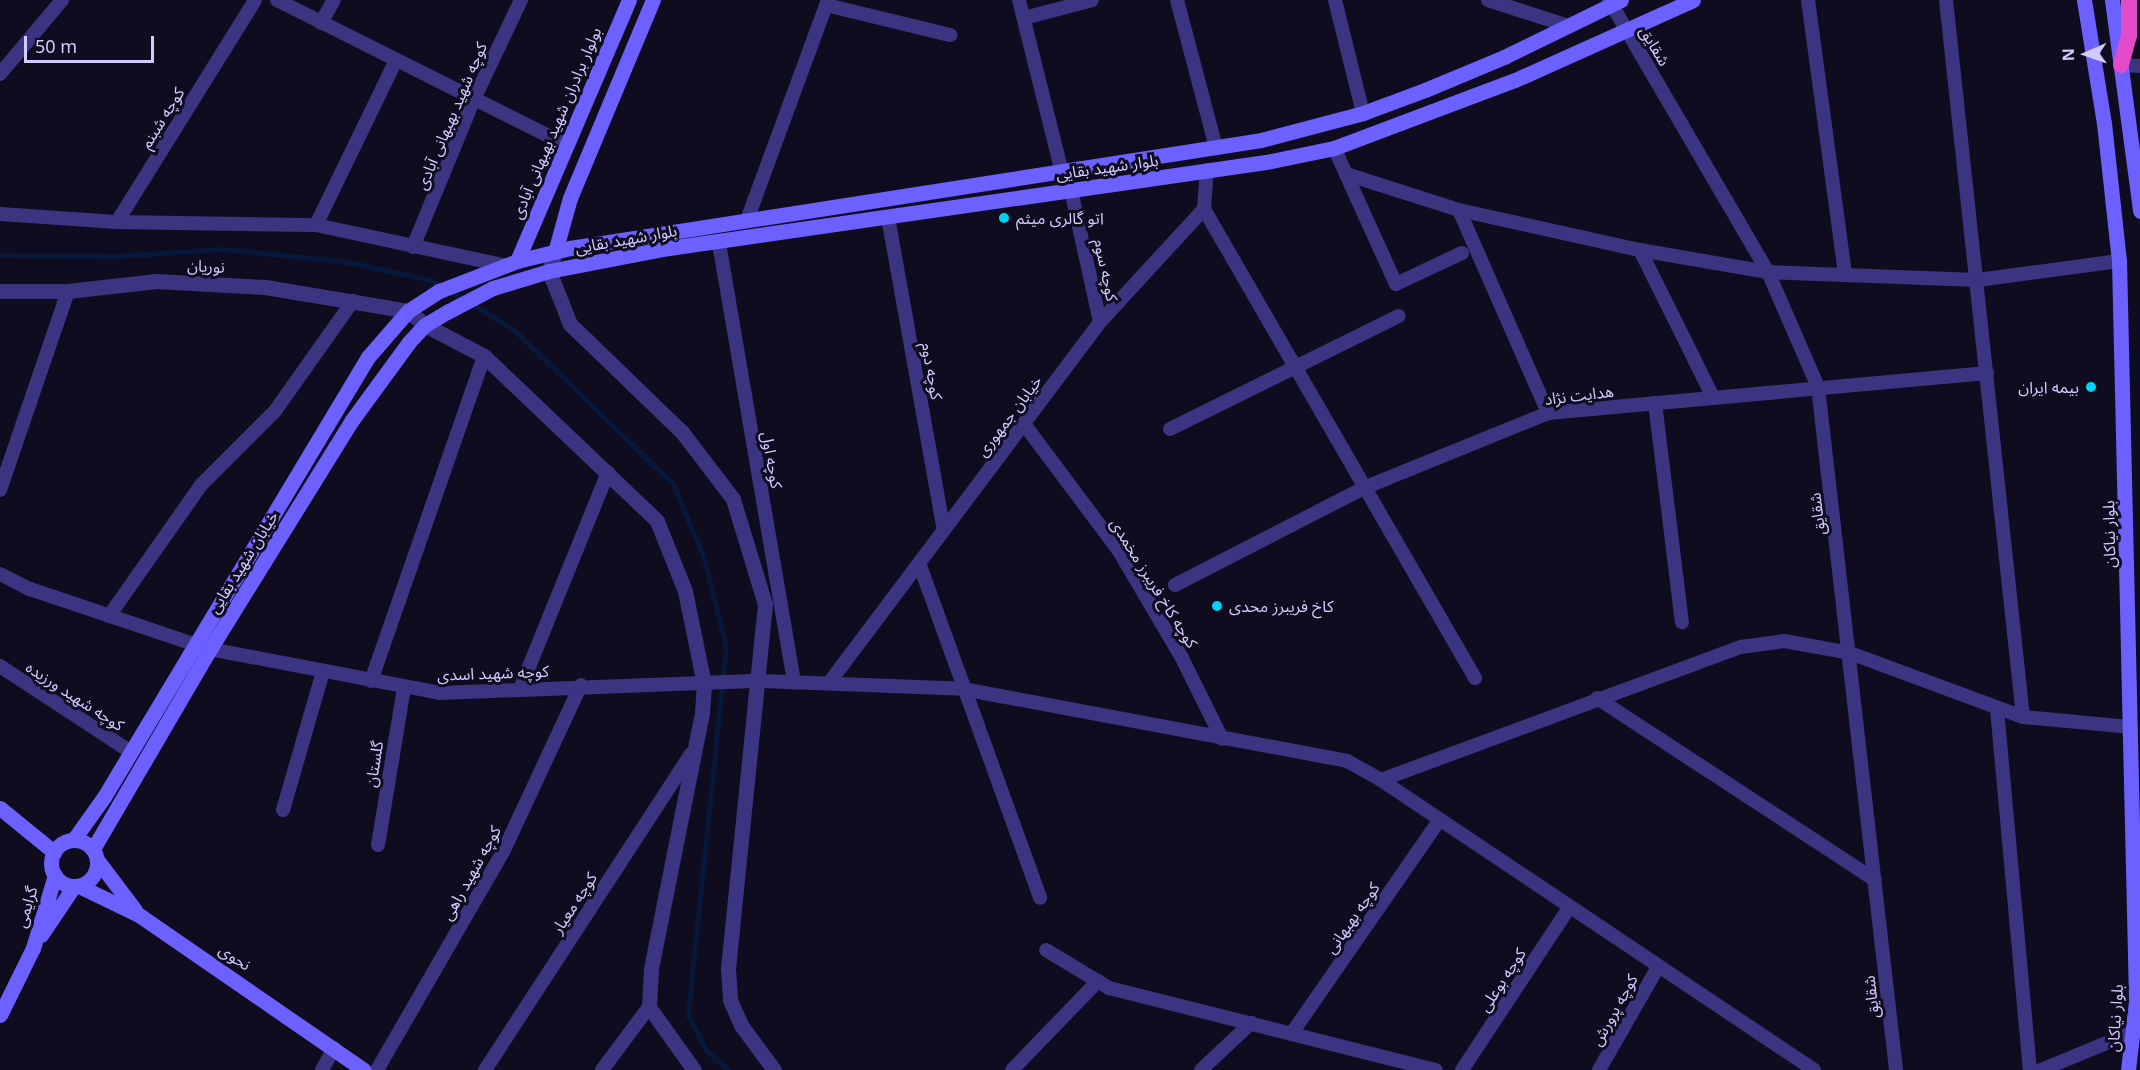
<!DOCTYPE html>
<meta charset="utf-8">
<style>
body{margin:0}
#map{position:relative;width:2140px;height:1070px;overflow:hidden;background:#100c20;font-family:"Noto Sans","Noto Sans Arabic",sans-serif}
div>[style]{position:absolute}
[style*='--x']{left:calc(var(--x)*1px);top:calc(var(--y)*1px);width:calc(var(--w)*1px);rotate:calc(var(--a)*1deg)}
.stream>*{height:5px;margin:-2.5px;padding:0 2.5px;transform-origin:2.5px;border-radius:2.5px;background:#07183d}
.minor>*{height:14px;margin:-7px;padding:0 7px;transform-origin:7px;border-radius:7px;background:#3b3581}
.tertiary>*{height:15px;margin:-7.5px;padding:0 7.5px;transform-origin:7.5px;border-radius:7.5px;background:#3b3581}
.secondary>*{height:15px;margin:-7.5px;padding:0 7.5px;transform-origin:7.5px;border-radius:7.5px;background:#6c61ff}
.secondary>.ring{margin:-7.5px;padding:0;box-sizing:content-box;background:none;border:15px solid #6c61ff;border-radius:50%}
.trunk>*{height:16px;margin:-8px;padding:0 8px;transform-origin:8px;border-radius:8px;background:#e24bca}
.dots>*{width:16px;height:16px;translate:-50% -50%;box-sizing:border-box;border:3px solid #100c20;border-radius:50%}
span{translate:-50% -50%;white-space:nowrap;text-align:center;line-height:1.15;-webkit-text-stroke:6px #100c20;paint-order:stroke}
.street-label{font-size:16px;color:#d3caff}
.poi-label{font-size:16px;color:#d3caff}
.left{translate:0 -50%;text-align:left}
.right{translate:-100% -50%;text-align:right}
.north{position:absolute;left:2056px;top:24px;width:60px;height:60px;-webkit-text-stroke:4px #100c20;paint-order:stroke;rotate:268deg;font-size:16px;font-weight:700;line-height:24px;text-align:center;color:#d3caff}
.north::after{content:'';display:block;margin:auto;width:21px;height:27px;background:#d3caff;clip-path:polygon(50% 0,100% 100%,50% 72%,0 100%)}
.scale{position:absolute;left:24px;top:36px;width:130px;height:27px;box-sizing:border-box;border:3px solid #d3caff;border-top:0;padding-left:8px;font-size:18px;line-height:21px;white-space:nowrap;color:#d3caff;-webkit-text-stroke:4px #100c20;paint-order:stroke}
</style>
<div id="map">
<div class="stream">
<div style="--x:0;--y:255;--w:116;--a:0.5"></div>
<div style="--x:116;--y:256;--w:106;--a:-3.8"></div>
<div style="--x:222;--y:249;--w:122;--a:5.7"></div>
<div style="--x:343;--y:261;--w:90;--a:12.2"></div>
<div style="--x:431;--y:280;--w:96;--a:30.9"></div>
<div style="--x:513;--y:329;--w:223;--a:44.1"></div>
<div style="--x:673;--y:484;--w:80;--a:67.3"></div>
<div style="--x:704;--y:558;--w:91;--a:76"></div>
<div style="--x:726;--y:646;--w:371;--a:95.9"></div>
<div style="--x:688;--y:1015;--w:39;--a:63"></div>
<div style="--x:706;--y:1050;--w:30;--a:42"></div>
</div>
<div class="minor">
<div style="--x:277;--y:0;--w:324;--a:26.6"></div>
<div style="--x:1019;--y:0;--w:178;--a:76"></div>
<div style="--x:1177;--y:0;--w:153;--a:75.2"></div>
<div style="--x:1335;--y:0;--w:116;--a:76.1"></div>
<div style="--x:1488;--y:0;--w:84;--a:18"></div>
<div style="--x:1609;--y:0;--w:315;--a:59.7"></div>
<div style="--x:1768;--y:272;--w:125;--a:66.5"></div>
<div style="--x:1818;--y:387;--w:687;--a:83.48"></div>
<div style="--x:1808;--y:0;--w:277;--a:82.3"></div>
<div style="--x:1946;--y:0;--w:721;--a:83.87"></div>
<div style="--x:826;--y:5;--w:128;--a:13.6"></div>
<div style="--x:1024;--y:18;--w:70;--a:-14.8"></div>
<div style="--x:321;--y:23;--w:26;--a:-61"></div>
<div style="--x:2121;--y:65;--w:19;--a:3"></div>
<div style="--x:0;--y:74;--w:97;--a:-50"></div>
<div style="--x:1334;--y:148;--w:29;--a:65"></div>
<div style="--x:1346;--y:174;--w:119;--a:17.7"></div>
<div style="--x:1459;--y:210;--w:185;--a:12.5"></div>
<div style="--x:1640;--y:250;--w:130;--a:9.8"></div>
<div style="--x:1768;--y:272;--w:210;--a:2.2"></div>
<div style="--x:1978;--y:280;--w:142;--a:-7.7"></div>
<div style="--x:1346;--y:174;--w:121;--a:65.6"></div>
<div style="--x:1396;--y:284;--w:73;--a:-25.2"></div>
<div style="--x:1071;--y:190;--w:135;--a:77.6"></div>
<div style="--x:1204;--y:209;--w:542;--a:59.98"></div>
<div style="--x:1459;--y:210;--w:222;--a:66.3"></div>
<div style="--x:0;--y:214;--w:117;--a:3.9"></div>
<div style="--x:117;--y:222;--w:199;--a:0.9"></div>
<div style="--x:316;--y:225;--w:191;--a:12.1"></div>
<div style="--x:888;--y:217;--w:318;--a:79.9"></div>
<div style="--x:747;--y:220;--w:234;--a:-69.8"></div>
<div style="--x:117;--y:222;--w:261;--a:-58.1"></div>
<div style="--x:316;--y:225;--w:183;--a:-64.1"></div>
<div style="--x:719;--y:243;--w:446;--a:80.3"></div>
<div style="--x:413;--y:247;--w:160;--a:-67.6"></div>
<div style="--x:474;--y:99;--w:110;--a:-64.6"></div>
<div style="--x:1640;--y:250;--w:164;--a:63.6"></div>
<div style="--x:1655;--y:403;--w:221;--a:83"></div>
<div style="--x:1024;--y:424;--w:159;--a:53.2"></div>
<div style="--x:1119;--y:551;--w:124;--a:59.5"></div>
<div style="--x:1182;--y:658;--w:90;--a:63.7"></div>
<div style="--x:1170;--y:429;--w:255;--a:-26.3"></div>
<div style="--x:0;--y:490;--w:210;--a:-71.1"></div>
<div style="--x:919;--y:563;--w:356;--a:70.1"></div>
<div style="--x:0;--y:574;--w:34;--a:27"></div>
<div style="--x:30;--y:589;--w:172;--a:18.6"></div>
<div style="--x:1175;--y:585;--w:215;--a:-27.2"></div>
<div style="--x:1366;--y:487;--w:196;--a:-22.1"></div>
<div style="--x:1548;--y:413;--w:441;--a:-5.2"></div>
<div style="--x:109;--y:616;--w:160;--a:-54.9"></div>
<div style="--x:201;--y:485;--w:105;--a:-45"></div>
<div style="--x:275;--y:411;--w:135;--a:-54.7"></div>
<div style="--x:210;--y:649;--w:234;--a:10.8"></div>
<div style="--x:440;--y:693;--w:319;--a:-2.2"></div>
<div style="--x:759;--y:681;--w:204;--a:2.2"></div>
<div style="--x:963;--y:689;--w:391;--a:10.6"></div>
<div style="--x:1347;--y:761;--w:39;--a:29"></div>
<div style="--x:1381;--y:780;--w:521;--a:33.81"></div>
<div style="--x:0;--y:666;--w:157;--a:33.3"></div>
<div style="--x:371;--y:681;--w:344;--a:-70.8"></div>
<div style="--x:829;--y:683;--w:451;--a:-53.1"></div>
<div style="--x:1100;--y:322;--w:154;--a:-47.4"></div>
<div style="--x:1204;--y:209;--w:39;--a:-86"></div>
<div style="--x:520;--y:689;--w:234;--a:-67.9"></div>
<div style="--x:1597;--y:698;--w:332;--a:33.2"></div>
<div style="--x:1997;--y:709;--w:363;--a:84.8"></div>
<div style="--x:1381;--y:780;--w:384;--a:-20.3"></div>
<div style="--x:1741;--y:647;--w:43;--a:-7.9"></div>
<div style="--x:1784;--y:641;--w:67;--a:10.3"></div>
<div style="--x:1850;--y:653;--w:184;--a:20.3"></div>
<div style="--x:2023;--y:717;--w:107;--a:5.3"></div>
<div style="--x:283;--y:810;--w:145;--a:-73.9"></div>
<div style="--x:378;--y:845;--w:159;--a:-80.6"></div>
<div style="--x:1046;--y:950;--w:74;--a:31.1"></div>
<div style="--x:1109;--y:988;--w:337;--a:14.1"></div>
<div style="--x:1292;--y:1033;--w:257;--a:-55.3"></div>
<div style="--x:322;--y:1070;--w:25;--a:-61"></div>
<div style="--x:377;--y:1070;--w:254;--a:-60"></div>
<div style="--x:504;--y:850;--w:182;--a:-65"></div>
<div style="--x:485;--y:1070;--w:377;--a:-56.9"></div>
<div style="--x:602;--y:1070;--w:79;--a:-53.3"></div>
<div style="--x:1012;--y:1070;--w:124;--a:-46"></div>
<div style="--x:1201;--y:1070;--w:69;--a:-43.2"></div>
<div style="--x:1462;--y:1070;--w:194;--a:-56.6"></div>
<div style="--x:1599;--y:1070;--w:119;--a:-60.2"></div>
<div style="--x:2041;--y:1070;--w:100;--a:-22.4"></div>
</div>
<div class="tertiary">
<div style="--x:555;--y:252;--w:20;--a:108"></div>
<div style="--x:549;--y:271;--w:57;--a:68.4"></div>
<div style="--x:570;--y:324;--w:156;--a:44"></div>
<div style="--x:682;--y:432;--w:84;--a:52.7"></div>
<div style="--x:733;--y:499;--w:110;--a:73.1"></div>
<div style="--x:765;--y:604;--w:367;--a:95.8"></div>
<div style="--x:728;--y:969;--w:31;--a:86"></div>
<div style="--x:730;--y:1000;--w:27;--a:66"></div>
<div style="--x:741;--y:1025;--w:56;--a:53.7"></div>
<div style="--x:0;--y:291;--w:68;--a:0"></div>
<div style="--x:68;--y:291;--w:89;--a:-6.5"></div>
<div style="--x:156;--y:281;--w:109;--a:3.2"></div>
<div style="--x:265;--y:287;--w:145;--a:9.5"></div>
<div style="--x:408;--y:311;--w:22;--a:39"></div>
<div style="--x:425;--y:325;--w:67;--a:27.7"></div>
<div style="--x:484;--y:356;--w:239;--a:43.6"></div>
<div style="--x:657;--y:521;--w:75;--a:68.2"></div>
<div style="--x:685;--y:591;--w:95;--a:78.5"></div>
<div style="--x:704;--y:684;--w:29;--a:94"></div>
<div style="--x:702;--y:713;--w:261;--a:101.3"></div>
<div style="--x:651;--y:969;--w:38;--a:93"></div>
<div style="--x:649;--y:1007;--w:77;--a:54.5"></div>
</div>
<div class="secondary">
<div style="--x:2084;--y:0;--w:125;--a:80.8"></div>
<div style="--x:2104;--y:123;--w:139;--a:83.8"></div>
<div style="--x:2119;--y:261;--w:740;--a:88.68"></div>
<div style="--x:2136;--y:1001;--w:69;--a:96.6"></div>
<div style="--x:2112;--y:0;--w:213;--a:82.4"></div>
<div style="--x:555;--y:252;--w:56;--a:-74.5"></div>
<div style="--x:570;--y:198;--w:215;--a:-67.3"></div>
<div style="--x:517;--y:261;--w:284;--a:-66.8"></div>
<div style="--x:0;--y:808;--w:70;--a:39.2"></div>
<div style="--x:74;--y:839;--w:52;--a:-54.5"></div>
<div style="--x:104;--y:797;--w:513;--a:-59.04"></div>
<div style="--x:368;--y:357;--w:61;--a:-49"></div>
<div style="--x:408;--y:311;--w:37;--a:-33"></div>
<div style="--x:439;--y:291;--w:84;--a:-21"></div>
<div style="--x:517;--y:261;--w:55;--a:-13.8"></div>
<div style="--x:570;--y:248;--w:699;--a:-8.88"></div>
<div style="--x:1261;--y:140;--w:106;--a:-14.8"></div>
<div style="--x:1363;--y:113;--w:66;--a:-20.4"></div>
<div style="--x:1425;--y:90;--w:86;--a:-22.7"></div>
<div style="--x:1504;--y:57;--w:130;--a:-26"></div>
<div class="ring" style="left:51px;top:840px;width:31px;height:31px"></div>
<div style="--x:93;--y:849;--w:232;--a:-59.7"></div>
<div style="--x:210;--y:649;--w:269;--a:-58.2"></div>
<div style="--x:352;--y:420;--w:97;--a:-53.8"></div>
<div style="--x:409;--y:342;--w:23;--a:-47"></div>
<div style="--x:425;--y:325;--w:26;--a:-31"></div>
<div style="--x:447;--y:312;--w:52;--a:-27.6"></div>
<div style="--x:493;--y:288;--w:59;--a:-16.9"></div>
<div style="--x:549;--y:271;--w:115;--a:-11"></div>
<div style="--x:662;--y:249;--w:610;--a:-8.2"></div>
<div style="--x:1266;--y:162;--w:69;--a:-11.6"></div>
<div style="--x:1334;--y:148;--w:193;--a:-20.6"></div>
<div style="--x:1515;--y:80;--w:195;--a:-24.2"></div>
<div style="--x:98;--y:861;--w:61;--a:52.9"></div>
<div style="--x:79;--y:886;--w:67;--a:25.8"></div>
<div style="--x:139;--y:915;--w:273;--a:34.6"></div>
<div style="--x:41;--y:935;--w:59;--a:-56"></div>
<div style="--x:0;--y:1015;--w:75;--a:-63.8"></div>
<div style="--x:33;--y:948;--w:76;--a:-73.2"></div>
</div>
<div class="trunk">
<div style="--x:2121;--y:65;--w:30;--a:-75"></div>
<div style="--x:2129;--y:36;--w:36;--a:-90"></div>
</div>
<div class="dots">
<div style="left:1004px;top:218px;background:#00d2f5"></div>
<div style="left:2091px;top:387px;background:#00d2f5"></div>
<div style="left:1217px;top:606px;background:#00d2f5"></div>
</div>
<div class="street-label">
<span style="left:1655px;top:46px;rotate:60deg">شقایق</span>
<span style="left:451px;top:116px;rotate:-67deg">کوچه شهید بهبهانی آبادی</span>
<span style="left:162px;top:118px;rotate:-58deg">کوچه شبنم</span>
<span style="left:556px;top:123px;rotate:-67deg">بولوار برادران شهید بهبهانی آبادی</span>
<span style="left:1107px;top:167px;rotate:-8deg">بلوار شهید بقایی</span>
<span style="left:626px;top:239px;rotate:-10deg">بلوار شهید بقایی</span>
<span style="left:206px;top:266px;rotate:3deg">نوریان</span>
<span style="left:1106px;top:270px;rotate:78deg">کوچه سوم</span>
<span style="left:932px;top:371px;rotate:80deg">کوچه دوم</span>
<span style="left:1579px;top:395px;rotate:-7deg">هدایت نژاد</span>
<span style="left:1009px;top:416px;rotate:-53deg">خیابان جمهوری</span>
<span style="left:772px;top:460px;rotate:80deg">کوچه اول</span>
<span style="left:1817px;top:514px;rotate:-97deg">شقایق</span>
<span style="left:2109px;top:534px;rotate:-91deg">بلوار نیاکان</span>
<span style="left:243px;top:562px;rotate:-58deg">خیابان شهید بقایی</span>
<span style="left:1154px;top:583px;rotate:58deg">کوچه کاخ فریبرز مخمدی</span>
<span style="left:493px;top:673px;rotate:-2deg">کوچه شهید اسدی</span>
<span style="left:75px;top:696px;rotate:33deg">کوچه شهید ورزیده</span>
<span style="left:374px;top:764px;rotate:-81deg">گلستان</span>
<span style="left:471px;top:873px;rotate:-61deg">کوچه شهید راهی</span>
<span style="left:574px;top:903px;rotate:-57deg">کوچه معیار</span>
<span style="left:26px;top:907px;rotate:-73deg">گرایمی</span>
<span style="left:1352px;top:918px;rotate:-55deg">کوچه بهبهانی</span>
<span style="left:235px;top:957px;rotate:33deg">نحوی</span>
<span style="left:1502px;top:980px;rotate:-57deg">کوچه بوعلی</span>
<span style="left:1871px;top:997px;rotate:-96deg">شقایق</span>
<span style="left:1614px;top:1010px;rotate:-61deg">کوچه پرورش</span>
<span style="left:2115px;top:1018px;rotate:-86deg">بلوار نیاکان</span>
</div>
<div class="poi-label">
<span class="left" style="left:1016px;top:218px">اتو گالری میثم</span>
<span class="right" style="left:2079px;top:387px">بیمه ایران</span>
<span class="left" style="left:1229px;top:606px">کاخ فریبرز محدی</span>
</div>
<div class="north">N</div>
<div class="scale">50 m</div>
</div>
